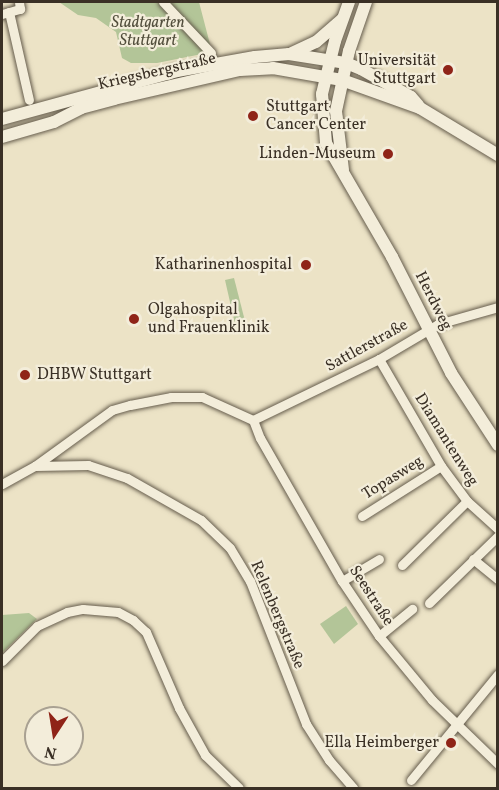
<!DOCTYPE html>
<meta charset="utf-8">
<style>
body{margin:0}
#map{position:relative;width:499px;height:790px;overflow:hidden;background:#ece3c6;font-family:Vollkorn,serif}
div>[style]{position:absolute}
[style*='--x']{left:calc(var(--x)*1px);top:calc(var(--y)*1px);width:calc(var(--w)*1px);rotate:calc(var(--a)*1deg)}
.green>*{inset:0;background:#b3c598}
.roads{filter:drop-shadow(0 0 2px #665d4d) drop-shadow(0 0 2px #665d4d)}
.street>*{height:9px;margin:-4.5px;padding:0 4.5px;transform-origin:4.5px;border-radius:4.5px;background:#f3edda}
.secondary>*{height:12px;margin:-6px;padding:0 6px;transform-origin:6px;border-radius:6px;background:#f3edda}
.dots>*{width:16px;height:16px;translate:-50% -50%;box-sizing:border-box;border:3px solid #f3edda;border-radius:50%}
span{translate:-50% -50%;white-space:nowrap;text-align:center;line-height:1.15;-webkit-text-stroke:4.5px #f3edda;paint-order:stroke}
.park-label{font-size:16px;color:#524e3c;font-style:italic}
.poi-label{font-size:16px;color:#3a3025}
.right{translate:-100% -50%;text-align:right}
.left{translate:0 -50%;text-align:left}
.street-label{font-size:16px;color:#3a3025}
.frame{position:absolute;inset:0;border:3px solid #3a3025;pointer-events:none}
.north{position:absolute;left:24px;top:706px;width:60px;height:60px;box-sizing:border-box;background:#f3edda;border:2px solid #a9a192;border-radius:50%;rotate:192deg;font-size:16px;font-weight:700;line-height:24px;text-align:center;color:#3a3025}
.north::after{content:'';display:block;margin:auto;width:21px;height:27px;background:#8f2418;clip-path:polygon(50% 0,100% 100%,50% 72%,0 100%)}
</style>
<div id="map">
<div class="green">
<div style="clip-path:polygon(59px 2px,199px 2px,212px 52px,157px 63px,131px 63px,122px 58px,116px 32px,96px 18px,78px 15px)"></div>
<div style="clip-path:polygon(234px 278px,245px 321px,235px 324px,225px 280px)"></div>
<div style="clip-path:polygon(346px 606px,358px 624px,334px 644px,320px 624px)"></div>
<div style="clip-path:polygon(29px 613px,37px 619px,2px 653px,2px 615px)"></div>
</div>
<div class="roads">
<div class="street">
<div style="--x:163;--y:2;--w:70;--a:46.7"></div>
<div style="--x:9;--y:12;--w:90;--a:77.2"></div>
<div style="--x:2;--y:14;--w:19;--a:-16"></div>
<div style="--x:20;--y:9;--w:7;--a:-98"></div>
<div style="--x:379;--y:359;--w:124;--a:59.9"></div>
<div style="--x:441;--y:466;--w:44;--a:53.4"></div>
<div style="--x:467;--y:501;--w:42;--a:42.1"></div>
<div style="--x:253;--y:420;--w:19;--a:69"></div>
<div style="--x:260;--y:438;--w:165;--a:60.2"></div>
<div style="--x:342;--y:581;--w:66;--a:56.1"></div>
<div style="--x:379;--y:636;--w:83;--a:50.4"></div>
<div style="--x:432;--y:700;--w:92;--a:44.1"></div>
<div style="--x:253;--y:420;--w:140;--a:-25.8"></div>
<div style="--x:379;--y:359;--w:69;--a:-30.7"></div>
<div style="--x:438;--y:324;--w:62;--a:-15.8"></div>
<div style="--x:35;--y:466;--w:53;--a:-1.1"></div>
<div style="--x:88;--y:465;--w:41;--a:18.4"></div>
<div style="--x:127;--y:478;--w:85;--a:29.6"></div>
<div style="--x:201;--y:520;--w:40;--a:44"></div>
<div style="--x:230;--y:548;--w:39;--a:59"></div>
<div style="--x:250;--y:581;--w:154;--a:68.6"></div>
<div style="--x:306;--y:724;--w:43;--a:57.4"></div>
<div style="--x:329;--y:760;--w:37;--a:49"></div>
<div style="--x:2;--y:484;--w:38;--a:-29"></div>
<div style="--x:35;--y:466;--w:95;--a:-36"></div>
<div style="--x:112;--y:410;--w:19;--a:-16"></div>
<div style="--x:130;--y:405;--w:42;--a:-11"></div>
<div style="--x:171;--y:397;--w:31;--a:0"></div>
<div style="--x:202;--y:397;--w:56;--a:24.3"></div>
<div style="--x:362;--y:516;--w:93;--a:-32.3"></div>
<div style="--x:473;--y:559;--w:32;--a:39"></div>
<div style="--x:402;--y:565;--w:91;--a:-44.6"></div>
<div style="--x:342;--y:581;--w:43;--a:-30.7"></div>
<div style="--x:429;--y:603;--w:96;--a:-44.2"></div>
<div style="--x:379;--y:636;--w:43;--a:-39.3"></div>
<div style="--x:2;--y:661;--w:49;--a:-45"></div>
<div style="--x:37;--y:626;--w:33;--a:-25"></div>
<div style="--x:67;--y:612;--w:16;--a:-11"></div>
<div style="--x:83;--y:609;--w:35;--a:5"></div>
<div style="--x:118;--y:612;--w:17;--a:28"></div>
<div style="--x:133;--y:620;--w:18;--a:43"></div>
<div style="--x:146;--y:632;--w:83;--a:66.5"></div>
<div style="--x:179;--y:708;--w:54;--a:61"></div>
<div style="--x:205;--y:755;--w:47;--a:44.1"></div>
<div style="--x:411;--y:780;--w:137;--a:-50.6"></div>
</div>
<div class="secondary">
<div style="--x:349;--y:2;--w:41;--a:109.7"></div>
<div style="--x:335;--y:41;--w:55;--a:103.8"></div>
<div style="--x:322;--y:94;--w:49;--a:85.3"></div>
<div style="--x:326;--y:143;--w:132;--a:59.9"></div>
<div style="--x:392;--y:257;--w:130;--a:63"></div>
<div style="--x:451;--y:373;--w:86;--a:56.9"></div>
<div style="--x:292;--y:53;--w:26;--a:-25"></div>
<div style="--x:316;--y:42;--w:35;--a:-41"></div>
<div style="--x:2;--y:119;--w:181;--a:-15.3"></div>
<div style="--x:177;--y:71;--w:79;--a:-10.2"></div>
<div style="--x:255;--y:57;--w:34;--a:-5"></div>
<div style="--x:289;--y:54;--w:58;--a:9"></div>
<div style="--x:346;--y:63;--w:16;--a:22"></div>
<div style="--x:361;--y:69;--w:57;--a:29.2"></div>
<div style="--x:411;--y:97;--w:11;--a:49"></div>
<div style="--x:2;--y:137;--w:54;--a:-16.1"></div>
<div style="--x:54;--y:122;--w:30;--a:-27"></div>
<div style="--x:81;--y:108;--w:34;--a:-15"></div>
<div style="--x:114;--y:99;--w:129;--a:-13"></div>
<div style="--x:240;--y:70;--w:33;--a:-3"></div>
<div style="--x:273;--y:68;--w:70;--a:9.9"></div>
<div style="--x:342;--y:80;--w:83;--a:19.7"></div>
<div style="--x:420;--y:108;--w:91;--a:31.1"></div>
<div style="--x:343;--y:170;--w:59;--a:-96.8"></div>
<div style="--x:336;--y:111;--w:61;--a:-77.8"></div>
<div style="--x:349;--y:51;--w:52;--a:-70.9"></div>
</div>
</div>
<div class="dots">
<div style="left:448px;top:70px;background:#8f2418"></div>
<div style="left:253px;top:116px;background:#8f2418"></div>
<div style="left:388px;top:154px;background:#8f2418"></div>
<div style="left:306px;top:265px;background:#8f2418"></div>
<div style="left:134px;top:319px;background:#8f2418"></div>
<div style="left:25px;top:375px;background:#8f2418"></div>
<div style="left:451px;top:743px;background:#8f2418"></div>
</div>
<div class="park-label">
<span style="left:148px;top:32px">Stadtgarten<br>Stuttgart</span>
</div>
<div class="poi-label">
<span class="right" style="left:436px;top:70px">Universität<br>Stuttgart</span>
<span class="left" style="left:266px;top:116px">Stuttgart<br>Cancer Center</span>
<span class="right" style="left:376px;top:154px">Linden-Museum</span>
<span class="right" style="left:292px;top:265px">Katharinenhospital</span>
<span class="left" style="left:148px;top:319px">Olgahospital<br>und Frauenklinik</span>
<span class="left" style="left:37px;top:375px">DHBW Stuttgart</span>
<span class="right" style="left:439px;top:743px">Ella Heimberger</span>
</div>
<div class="street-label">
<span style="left:157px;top:72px;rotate:-13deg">Kriegsbergstraße</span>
<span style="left:433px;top:301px;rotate:63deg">Herdweg</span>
<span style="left:367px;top:346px;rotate:-29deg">Sattlerstraße</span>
<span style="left:446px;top:440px;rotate:58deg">Diamantenweg</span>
<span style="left:393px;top:478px;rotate:-32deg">Topasweg</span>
<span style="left:371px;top:596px;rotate:57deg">Seestraße</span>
<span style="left:277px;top:615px;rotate:67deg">Relenbergstraße</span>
</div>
<div class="frame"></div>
<div class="north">N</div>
</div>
